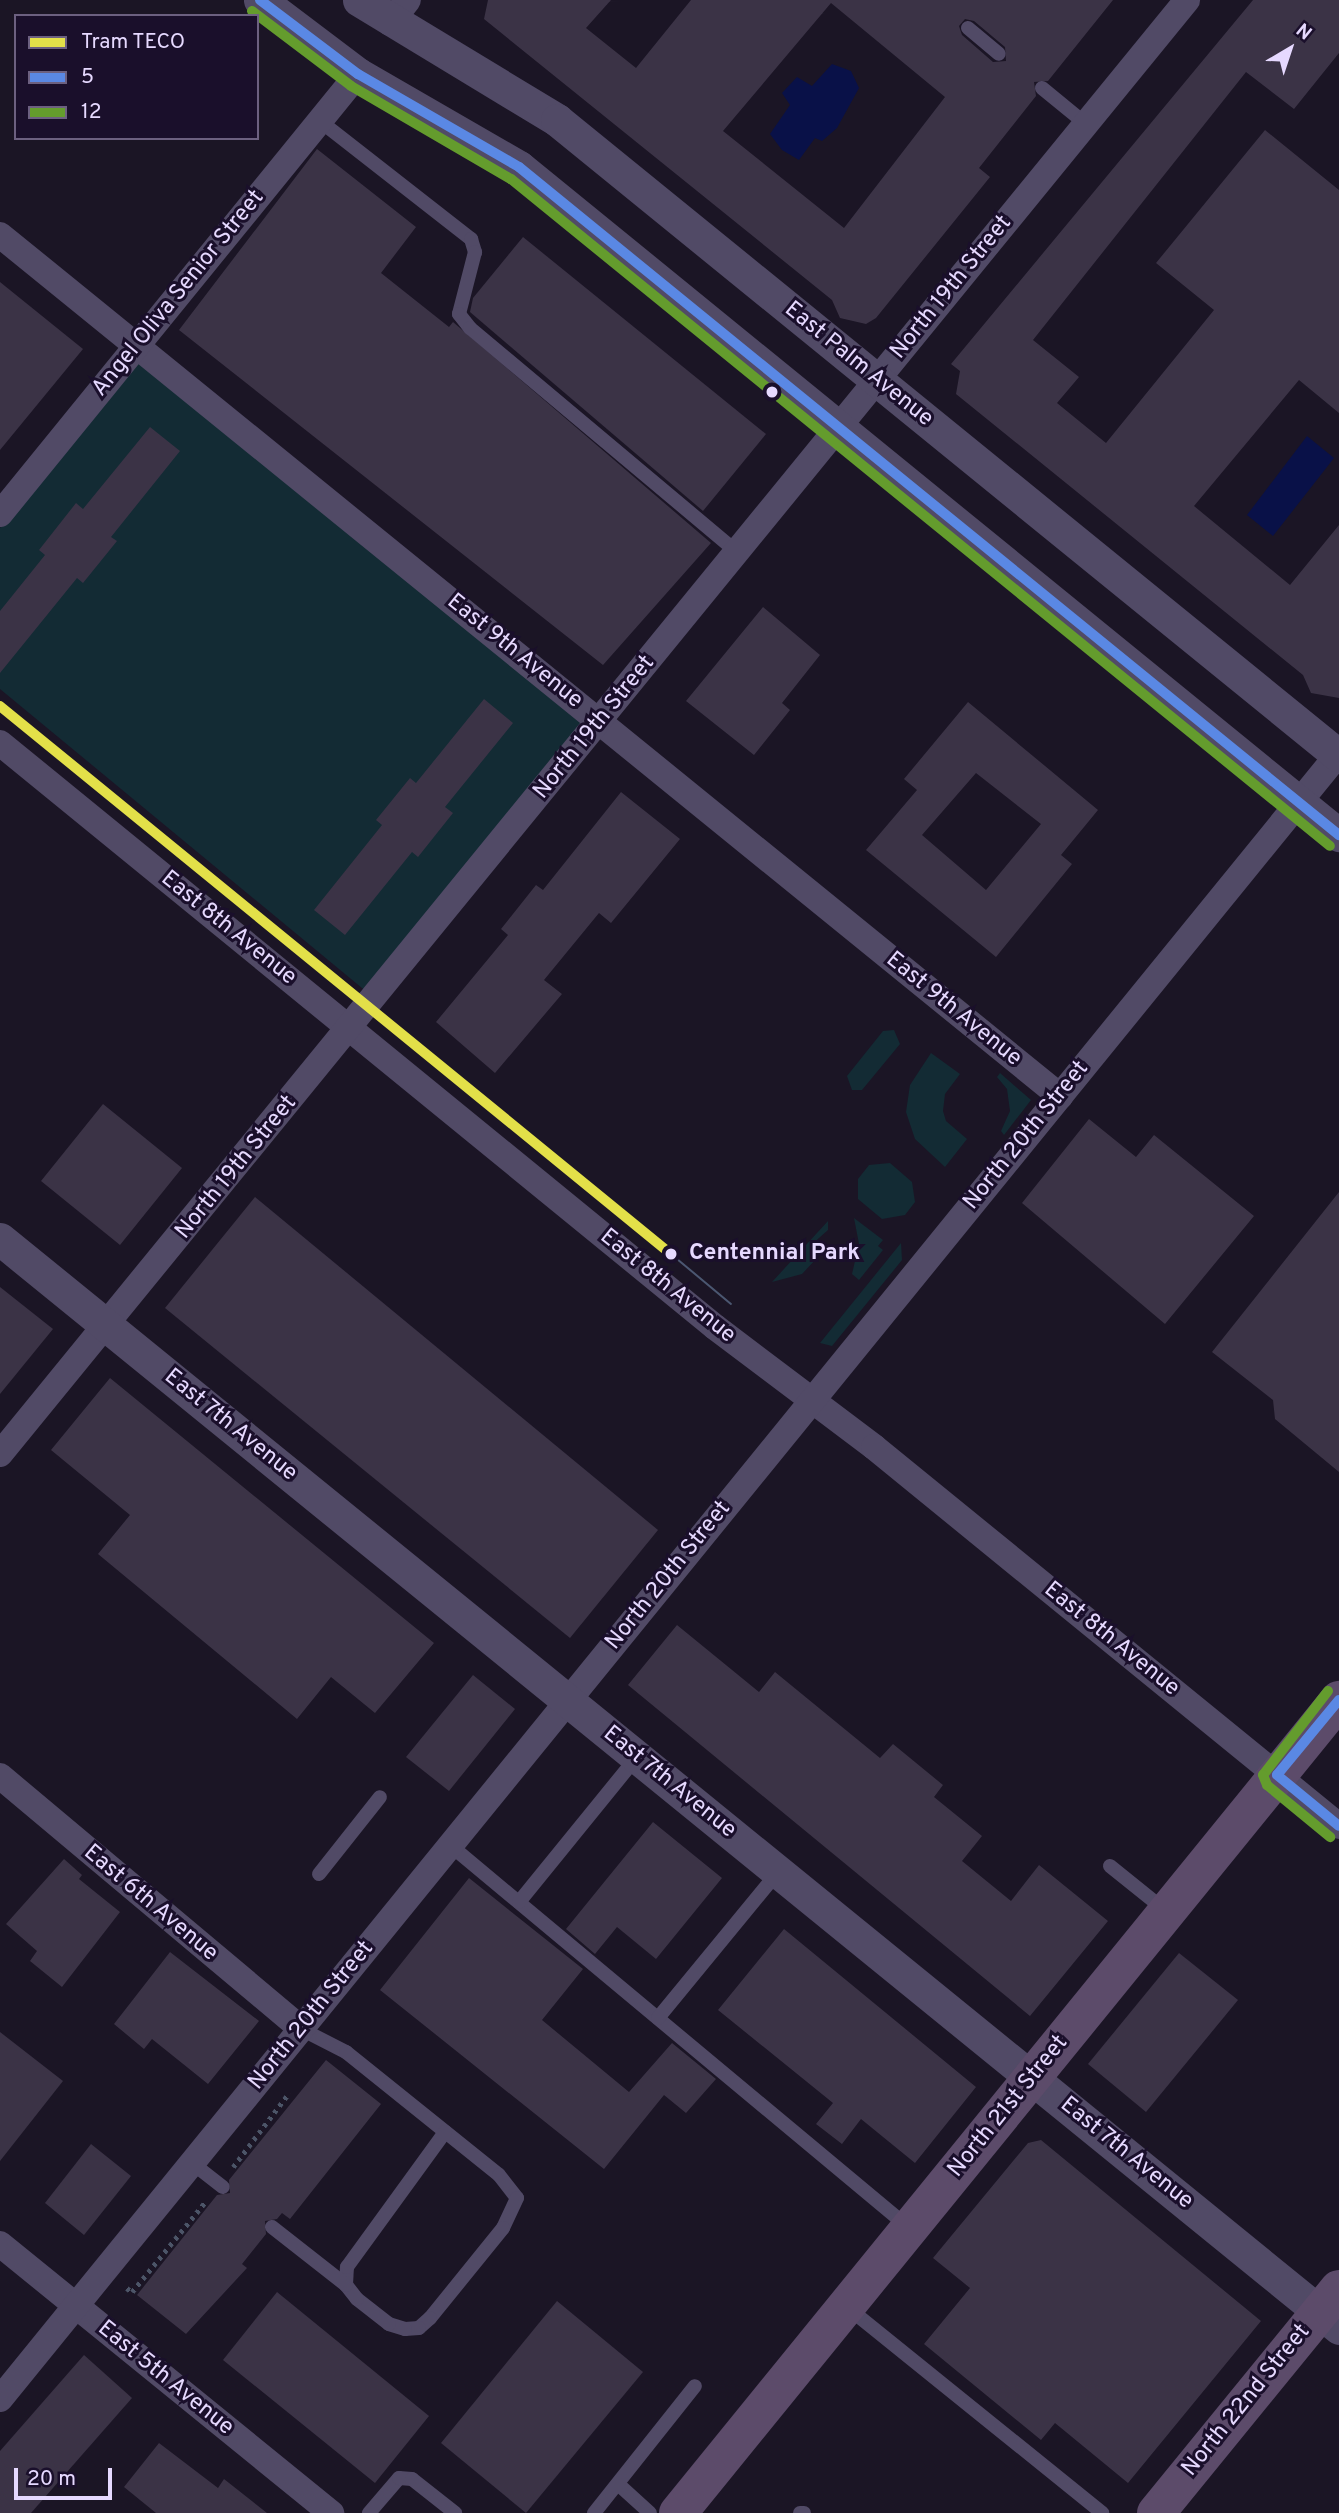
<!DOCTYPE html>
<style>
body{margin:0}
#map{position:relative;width:1339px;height:2513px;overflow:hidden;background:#1b1525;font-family:Overpass,sans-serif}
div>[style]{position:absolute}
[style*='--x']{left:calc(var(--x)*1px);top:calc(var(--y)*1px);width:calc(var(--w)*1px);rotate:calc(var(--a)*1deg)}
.green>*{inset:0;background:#132b34}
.water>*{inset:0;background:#091148}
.building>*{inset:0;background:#3b3346}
.path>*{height:4.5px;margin-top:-2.25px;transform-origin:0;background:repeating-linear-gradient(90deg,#4c5568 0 3.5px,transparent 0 8.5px)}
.service>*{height:14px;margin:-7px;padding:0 7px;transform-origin:7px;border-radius:7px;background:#514a66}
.minor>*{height:26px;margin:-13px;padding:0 13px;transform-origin:13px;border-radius:13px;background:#514a66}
.tertiary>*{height:33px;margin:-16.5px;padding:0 16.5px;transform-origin:16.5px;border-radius:16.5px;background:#514a66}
.primary>*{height:38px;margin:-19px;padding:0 19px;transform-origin:19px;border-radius:19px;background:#5c4b6a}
.tram>*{height:2px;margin:-1px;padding:0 1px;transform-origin:1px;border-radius:1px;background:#4b5771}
.bus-1>*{height:10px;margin:-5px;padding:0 5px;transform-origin:5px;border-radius:5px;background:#5a88e4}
.bus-2>*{height:10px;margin:-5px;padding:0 5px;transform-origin:5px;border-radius:5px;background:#649c2d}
.tram-1>*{height:10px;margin:-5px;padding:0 5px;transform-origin:5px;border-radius:5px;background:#e3e049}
.dots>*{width:19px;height:19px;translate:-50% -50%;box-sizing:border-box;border:4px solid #1a0f2b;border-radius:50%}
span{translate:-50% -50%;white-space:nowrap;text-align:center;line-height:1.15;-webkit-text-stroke:6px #1a0f2b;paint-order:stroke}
.street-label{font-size:23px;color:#e6d9ff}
.stop-label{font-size:23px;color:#e6d9ff;font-weight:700}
.left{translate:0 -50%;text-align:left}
.legend{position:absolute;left:14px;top:14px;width:245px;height:126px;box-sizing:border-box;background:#1a0f2b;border:2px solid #6c6080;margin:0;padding:9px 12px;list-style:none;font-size:21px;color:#e6d9ff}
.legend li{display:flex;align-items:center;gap:14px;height:35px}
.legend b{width:35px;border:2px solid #6c6080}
.north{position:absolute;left:1255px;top:14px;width:70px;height:70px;-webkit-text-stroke:5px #1a0f2b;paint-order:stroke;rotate:39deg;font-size:19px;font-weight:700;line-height:28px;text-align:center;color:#e6d9ff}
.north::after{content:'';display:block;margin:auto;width:24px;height:32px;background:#e6d9ff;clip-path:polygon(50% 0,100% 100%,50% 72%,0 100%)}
.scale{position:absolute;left:14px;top:2468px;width:98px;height:32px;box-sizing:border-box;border:4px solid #e6d9ff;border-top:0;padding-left:9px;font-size:21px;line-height:24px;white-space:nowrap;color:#e6d9ff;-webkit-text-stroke:5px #1a0f2b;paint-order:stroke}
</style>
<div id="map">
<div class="green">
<div style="clip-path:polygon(136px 359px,591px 725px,368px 993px,0 689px,0 528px)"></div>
<div style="clip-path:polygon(894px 1030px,900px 1044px,862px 1090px,852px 1090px,847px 1076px,883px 1031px)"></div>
<div style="clip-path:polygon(931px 1053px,960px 1074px,945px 1094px,943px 1111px,946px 1121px,967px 1139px,945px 1167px,915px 1139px,906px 1112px,910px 1085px)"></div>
<div style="clip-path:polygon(1000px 1073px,1031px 1100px,1004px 1135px,1001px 1131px,1010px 1111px,1007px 1089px,997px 1077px)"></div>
<div style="clip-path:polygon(890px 1163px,912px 1182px,915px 1202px,905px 1215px,882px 1219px,858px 1199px,858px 1179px,869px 1165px)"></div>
<div style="clip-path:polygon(854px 1218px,883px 1240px,878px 1246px,883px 1250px,859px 1280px,852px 1274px,859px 1244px)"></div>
<div style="clip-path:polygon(828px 1221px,828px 1230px,810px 1246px,818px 1257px,802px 1274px,772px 1282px)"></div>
<div style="clip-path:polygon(901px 1243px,902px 1260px,832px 1346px,820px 1343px)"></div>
</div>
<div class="water">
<div style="clip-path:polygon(832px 64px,851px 71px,859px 88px,837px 128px,822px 141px,815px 138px,799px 160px,782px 150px,770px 134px,790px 105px,782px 93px,797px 77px,812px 86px)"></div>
<div style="clip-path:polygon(1307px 436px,1334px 458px,1273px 536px,1247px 515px)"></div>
</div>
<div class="building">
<div style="clip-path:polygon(evenodd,488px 0,611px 0,586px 28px,636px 68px,691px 0,1113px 0,1048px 81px,1034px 82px,1036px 96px,979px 168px,990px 177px,876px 318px,866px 324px,840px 318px,832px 300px,484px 19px,488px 0,831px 3px,945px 97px,844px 228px,723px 131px,831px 3px,488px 0,965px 19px,974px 21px,1005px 47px,1006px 61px,993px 62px,962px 35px,959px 26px,965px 19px)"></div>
<div style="clip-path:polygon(1253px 0,1339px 0,1339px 53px,1294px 109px,1246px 72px,1033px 340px,1079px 377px,1057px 403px,1106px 443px,1214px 310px,1156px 263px,1265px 130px,1339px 190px,1339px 413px,1299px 380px,1194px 506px,1290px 585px,1339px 525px,1339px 698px,1311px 693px,1303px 675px,956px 394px,960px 371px,951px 364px)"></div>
<div style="clip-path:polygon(317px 149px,416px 227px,381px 273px,449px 327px,453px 322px,711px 543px,603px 665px,179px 330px)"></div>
<div style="clip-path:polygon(523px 237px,766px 434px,703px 511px,470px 312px,473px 298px)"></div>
<div style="clip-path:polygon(0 282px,83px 349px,0 450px)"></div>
<div style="clip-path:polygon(150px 427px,180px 451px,111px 537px,117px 541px,83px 583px,77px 578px,0 673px,0 611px,45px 555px,39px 550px,76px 503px,83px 509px)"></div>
<div style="clip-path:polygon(763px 607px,820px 655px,782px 703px,790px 710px,754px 755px,686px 701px)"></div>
<div style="clip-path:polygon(484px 699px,513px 723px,445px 807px,453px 813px,418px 857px,412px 852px,345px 935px,314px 910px,382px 825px,376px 820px,410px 778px,416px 783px)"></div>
<div style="clip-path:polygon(evenodd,968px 702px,1098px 810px,1061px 855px,1072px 864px,996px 957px,866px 850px,917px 790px,904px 779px,968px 702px,976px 773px,1041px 824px,986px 890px,922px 835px,976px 773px)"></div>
<div style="clip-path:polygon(621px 792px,680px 839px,611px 923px,599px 913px,544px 980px,562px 994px,495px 1073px,436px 1022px,508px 935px,501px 929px,536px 885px,543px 890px)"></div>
<div style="clip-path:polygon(103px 1104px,182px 1168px,120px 1245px,41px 1181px)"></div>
<div style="clip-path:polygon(1089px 1119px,1136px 1157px,1154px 1135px,1254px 1216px,1165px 1324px,1022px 1203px)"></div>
<div style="clip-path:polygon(1339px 1192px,1339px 1472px,1275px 1419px,1273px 1400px,1212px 1352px)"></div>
<div style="clip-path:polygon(255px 1197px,658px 1530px,570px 1638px,165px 1308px)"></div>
<div style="clip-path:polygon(0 1287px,53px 1329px,0 1394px)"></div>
<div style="clip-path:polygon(110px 1378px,434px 1643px,375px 1713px,331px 1677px,297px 1719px,98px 1554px,130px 1515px,51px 1450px)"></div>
<div style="clip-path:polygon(677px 1625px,759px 1692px,775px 1672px,880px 1758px,893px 1744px,943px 1785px,934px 1797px,982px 1836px,962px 1861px,1011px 1901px,1039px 1865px,1108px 1921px,1030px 2016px,628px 1685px)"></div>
<div style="clip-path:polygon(473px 1675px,515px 1709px,449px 1791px,406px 1757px)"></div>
<div style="clip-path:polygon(653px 1822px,722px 1878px,656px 1959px,617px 1927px,595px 1954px,566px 1929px)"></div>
<div style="clip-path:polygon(64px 1859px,82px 1875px,79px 1879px,120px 1912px,62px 1987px,30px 1961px,37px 1951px,6px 1924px)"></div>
<div style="clip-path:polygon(469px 1878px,583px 1969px,542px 2020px,629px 2092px,672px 2043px,716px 2079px,686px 2113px,664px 2095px,604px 2169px,380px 1990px)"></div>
<div style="clip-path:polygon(784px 1929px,976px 2087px,915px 2163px,861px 2119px,842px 2144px,816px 2124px,833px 2103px,718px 2010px)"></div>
<div style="clip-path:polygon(170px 1952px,259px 2021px,208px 2084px,152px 2039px,144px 2049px,114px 2024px)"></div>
<div style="clip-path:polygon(1179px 1953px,1238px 2000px,1146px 2112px,1088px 2064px)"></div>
<div style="clip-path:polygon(0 2032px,63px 2081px,0 2161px)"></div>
<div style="clip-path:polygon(326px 2060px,381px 2104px,290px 2219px,282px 2213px,277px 2219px,265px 2221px,266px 2234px,242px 2264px,247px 2268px,186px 2334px,137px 2295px,217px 2195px,230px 2193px,229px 2180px)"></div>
<div style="clip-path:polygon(1041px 2140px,1261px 2321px,1128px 2483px,1055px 2423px,1041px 2440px,924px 2344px,970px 2288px,933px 2258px,1028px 2143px)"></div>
<div style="clip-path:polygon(91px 2144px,131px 2176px,84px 2235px,45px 2203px)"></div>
<div style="clip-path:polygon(277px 2292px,429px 2416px,375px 2483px,223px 2360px)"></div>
<div style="clip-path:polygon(557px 2301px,643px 2372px,526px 2513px,441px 2443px)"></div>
<div style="clip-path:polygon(84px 2355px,132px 2398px,31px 2513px,0 2513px,0 2451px)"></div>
<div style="clip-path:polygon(159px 2443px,218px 2488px,224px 2479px,267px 2513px,156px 2513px,124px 2487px)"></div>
</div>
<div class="path">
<div style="--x:233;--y:2167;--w:93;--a:-52.9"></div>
<div style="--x:127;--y:2288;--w:6;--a:39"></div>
<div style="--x:132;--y:2292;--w:117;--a:-50.9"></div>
</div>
<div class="service">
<div style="--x:968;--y:28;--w:40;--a:40"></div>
<div style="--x:1042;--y:88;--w:57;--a:39.3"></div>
<div style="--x:320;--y:121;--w:192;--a:38"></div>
<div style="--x:471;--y:239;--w:14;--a:73"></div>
<div style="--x:475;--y:252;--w:64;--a:104.5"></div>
<div style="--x:459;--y:314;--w:18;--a:52"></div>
<div style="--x:470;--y:328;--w:349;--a:40"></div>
<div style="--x:450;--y:1845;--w:596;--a:39.83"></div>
<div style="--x:1110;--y:1866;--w:72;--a:38.8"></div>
<div style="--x:319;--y:1874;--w:98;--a:-51.6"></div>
<div style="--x:519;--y:1902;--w:187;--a:-50.9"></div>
<div style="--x:658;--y:2018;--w:189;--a:-50.6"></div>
<div style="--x:301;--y:2029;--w:51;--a:27.1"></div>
<div style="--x:346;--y:2052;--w:196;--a:38.8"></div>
<div style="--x:499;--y:2175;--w:29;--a:52"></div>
<div style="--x:517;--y:2198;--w:33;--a:115"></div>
<div style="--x:503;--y:2228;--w:116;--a:129"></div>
<div style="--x:430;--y:2318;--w:15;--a:138"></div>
<div style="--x:419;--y:2328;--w:14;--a:176"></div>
<div style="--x:405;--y:2329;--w:17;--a:-163"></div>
<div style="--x:389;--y:2324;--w:41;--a:-142"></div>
<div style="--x:357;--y:2299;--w:18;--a:-128"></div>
<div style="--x:346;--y:2285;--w:18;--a:-87"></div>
<div style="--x:347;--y:2267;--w:167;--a:-54"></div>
<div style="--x:192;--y:2163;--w:39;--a:38"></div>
<div style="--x:272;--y:2227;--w:94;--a:38.1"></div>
<div style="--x:847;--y:2307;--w:328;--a:38.9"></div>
<div style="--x:618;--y:2484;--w:43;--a:42.2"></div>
<div style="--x:369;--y:2513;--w:46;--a:-49.4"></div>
<div style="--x:399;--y:2478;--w:13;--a:4"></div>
<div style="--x:412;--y:2479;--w:55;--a:38.3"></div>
<div style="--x:594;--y:2513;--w:162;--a:-51.5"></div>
<div style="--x:800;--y:2513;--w:4;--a:0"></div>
</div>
<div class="minor">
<div style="--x:390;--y:23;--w:29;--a:-52"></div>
<div style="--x:0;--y:235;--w:1366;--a:39.09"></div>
<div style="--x:0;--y:514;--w:567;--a:-50.87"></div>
<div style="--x:0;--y:743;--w:923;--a:39.24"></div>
<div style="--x:715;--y:1327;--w:199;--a:37"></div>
<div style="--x:874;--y:1447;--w:600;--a:39.18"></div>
<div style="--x:0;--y:1454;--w:1877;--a:-50.77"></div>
<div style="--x:0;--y:1776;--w:393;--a:40"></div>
<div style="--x:0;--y:2244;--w:427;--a:39.1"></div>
<div style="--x:0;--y:2399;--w:2122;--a:-50.87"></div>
</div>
<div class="tertiary">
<div style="--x:260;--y:0;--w:123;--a:37.1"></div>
<div style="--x:358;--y:74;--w:186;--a:30"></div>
<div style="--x:519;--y:167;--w:1058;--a:39.17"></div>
<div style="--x:359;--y:0;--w:232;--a:31.2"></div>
<div style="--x:557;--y:120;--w:1008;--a:39.12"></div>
<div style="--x:0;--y:1239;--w:1726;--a:39.12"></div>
</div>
<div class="primary">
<div style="--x:678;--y:2513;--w:1048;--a:-50.89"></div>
<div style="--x:1156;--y:2513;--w:289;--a:-50.8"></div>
</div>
<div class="tram">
<div style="--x:671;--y:1254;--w:78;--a:39.8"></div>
</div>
<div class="bus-1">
<div style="--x:260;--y:0;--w:123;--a:37.1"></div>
<div style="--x:358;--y:74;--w:186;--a:30"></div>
<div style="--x:519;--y:167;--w:1058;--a:39.17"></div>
<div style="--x:1339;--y:1700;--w:97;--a:129.6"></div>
<div style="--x:1277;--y:1775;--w:80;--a:39.4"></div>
</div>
<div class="bus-2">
<div style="--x:252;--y:11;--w:124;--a:37.1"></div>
<div style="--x:351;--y:86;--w:185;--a:30.2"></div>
<div style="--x:511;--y:179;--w:1056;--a:39.16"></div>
<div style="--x:1328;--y:1691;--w:106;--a:127.7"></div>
<div style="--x:1263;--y:1775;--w:11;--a:68"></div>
<div style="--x:1267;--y:1785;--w:82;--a:39.5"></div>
</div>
<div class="tram-1">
<div style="--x:0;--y:706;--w:866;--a:39.24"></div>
</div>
<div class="dots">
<div style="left:772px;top:392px;background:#e6d9ff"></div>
<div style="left:671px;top:1254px;background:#e6d9ff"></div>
</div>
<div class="street-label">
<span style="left:952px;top:288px;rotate:-51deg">North 19th Street</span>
<span style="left:179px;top:294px;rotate:-51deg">Angel Oliva Senior Street</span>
<span style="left:858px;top:365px;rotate:39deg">East Palm Avenue</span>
<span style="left:514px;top:652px;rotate:39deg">East 9th Avenue</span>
<span style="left:595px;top:728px;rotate:-51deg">North 19th Street</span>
<span style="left:228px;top:929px;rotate:39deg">East 8th Avenue</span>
<span style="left:953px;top:1010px;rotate:39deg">East 9th Avenue</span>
<span style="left:1027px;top:1136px;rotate:-51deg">North 20th Street</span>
<span style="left:237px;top:1168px;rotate:-51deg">North 19th Street</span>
<span style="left:667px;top:1287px;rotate:39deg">East 8th Avenue</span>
<span style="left:230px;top:1426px;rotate:39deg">East 7th Avenue</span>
<span style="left:669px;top:1576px;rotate:-51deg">North 20th Street</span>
<span style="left:1111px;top:1640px;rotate:39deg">East 8th Avenue</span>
<span style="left:669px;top:1783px;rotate:39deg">East 7th Avenue</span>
<span style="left:150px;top:1904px;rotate:40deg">East 6th Avenue</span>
<span style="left:312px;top:2016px;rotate:-51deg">North 20th Street</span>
<span style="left:1009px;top:2107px;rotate:-51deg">North 21st Street</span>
<span style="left:1126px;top:2154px;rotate:39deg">East 7th Avenue</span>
<span style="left:165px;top:2379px;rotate:39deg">East 5th Avenue</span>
<span style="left:1247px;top:2401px;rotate:-51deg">North 22nd Street</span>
</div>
<div class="stop-label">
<span class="left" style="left:689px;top:1254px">Centennial Park</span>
</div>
<ul class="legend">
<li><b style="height:9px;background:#e3e049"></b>Tram TECO</li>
<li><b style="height:9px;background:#5a88e4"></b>5</li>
<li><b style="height:9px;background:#649c2d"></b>12</li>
</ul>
<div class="north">N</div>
<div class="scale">20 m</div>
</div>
